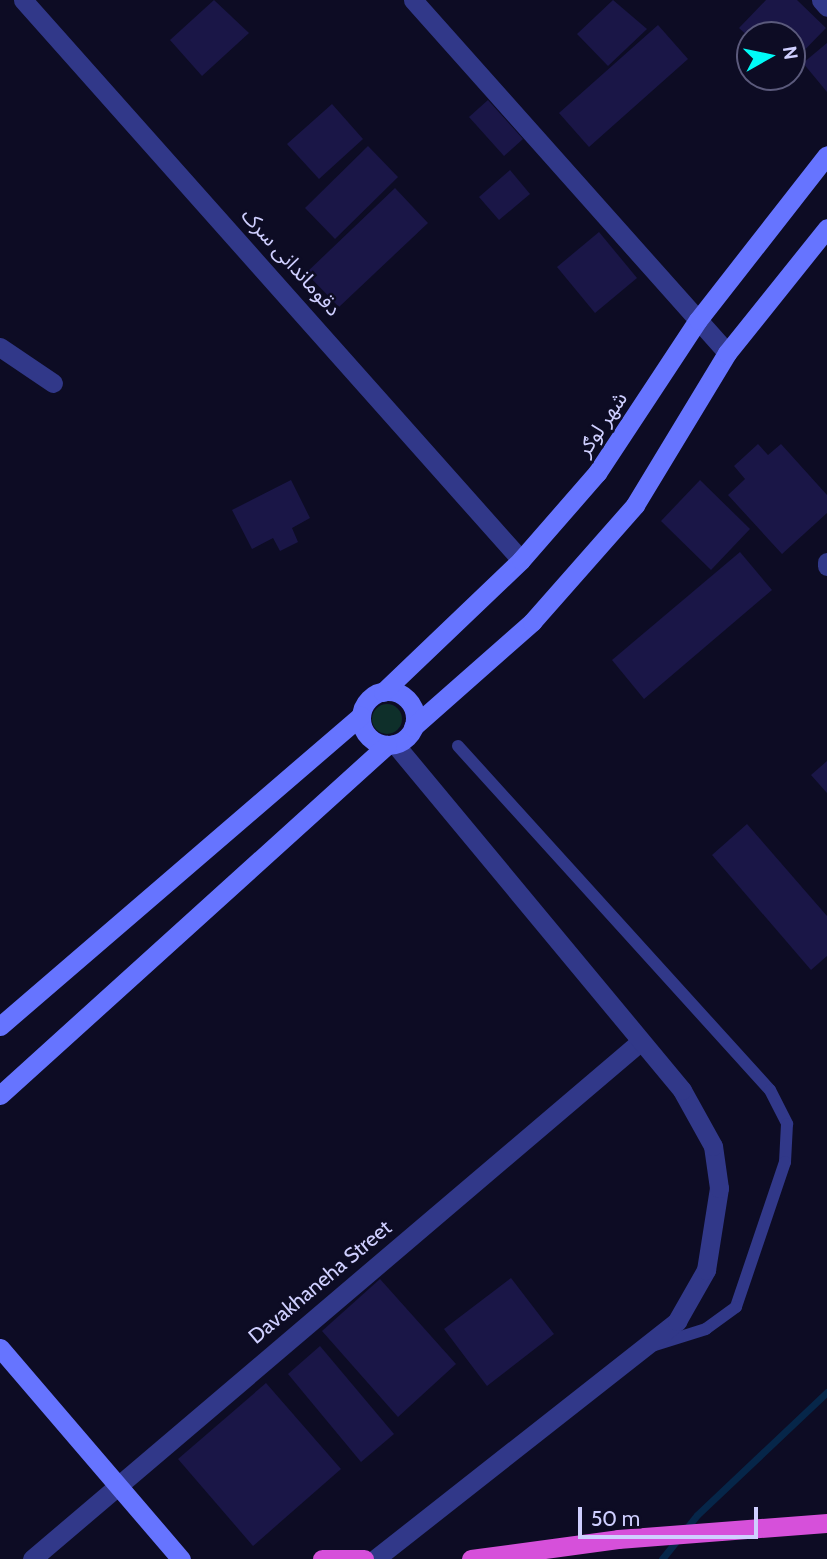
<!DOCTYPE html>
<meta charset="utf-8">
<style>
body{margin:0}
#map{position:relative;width:827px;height:1559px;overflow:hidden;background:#0d0c24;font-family:Cabin,"Noto Sans Arabic",sans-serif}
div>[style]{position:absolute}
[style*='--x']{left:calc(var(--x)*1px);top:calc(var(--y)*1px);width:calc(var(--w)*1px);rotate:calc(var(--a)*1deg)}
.green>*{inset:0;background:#0e2f2a}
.round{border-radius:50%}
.stream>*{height:7px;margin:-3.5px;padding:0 3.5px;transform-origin:3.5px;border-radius:3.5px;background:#062649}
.building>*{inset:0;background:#1a1647}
.service>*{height:12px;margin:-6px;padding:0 6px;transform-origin:6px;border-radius:6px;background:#313889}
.minor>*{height:19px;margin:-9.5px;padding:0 9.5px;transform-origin:9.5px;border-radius:9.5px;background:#313889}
.tertiary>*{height:19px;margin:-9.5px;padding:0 9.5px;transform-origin:9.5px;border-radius:9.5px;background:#313889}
.secondary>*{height:19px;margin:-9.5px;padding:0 9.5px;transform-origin:9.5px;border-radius:9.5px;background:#6674ff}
.secondary>.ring{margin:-9.5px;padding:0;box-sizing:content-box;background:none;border:19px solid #6674ff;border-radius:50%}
.trunk>*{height:19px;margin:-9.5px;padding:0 9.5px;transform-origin:9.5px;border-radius:9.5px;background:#d650da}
span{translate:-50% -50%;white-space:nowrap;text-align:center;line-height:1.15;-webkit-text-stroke:5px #0d0c24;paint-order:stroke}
.street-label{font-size:21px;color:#cfcfff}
.north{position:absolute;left:736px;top:21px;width:70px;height:70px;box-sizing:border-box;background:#0d0c24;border:2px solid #5b5a7c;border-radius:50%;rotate:81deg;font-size:19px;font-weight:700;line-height:28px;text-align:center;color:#cfcfff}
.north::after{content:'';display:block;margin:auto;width:24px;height:32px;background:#00faf6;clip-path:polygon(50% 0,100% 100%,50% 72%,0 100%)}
.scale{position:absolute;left:578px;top:1507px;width:180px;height:32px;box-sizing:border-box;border:4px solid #cfcfff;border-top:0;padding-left:9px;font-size:21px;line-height:24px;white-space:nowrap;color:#cfcfff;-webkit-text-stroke:5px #0d0c24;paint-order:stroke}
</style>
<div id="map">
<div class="green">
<div class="round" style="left:372px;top:704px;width:30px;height:30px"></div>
</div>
<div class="stream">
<div style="--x:662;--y:1559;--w:56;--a:-51.5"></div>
<div style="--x:697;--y:1515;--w:179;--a:-43.4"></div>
</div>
<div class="building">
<div style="clip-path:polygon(214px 0,249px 33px,202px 76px,170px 40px)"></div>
<div style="clip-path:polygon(613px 0,647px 29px,608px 66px,577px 34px)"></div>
<div style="clip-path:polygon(766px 0,797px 0,826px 28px,792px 63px,792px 35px,750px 38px,739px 28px)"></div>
<div style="clip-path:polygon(658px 25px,688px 59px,589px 147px,559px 113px)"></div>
<div style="clip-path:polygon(827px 43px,827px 92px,803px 63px)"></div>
<div style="clip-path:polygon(488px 100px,523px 139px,504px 156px,469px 117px)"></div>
<div style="clip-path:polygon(332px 104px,363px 139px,319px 179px,287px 144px)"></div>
<div style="clip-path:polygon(368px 146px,398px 177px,335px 239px,305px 208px)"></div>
<div style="clip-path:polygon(510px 170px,530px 194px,499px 220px,479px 197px)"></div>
<div style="clip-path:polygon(395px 188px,428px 223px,339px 307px,306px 273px)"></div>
<div style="clip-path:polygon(599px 232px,637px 278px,595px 313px,557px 267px)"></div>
<div style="clip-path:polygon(758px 444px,768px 455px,781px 444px,827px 495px,827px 513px,782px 554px,728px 495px,745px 479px,734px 466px)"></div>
<div style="clip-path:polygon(291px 480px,310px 518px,292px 528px,298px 542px,280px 551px,273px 538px,252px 549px,232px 510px)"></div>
<div style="clip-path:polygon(700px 480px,750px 529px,711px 570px,661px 521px)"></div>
<div style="clip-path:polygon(740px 552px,772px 590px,644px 699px,612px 660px)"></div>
<div style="clip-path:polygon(827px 761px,827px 793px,811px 775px)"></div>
<div style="clip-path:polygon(747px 824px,827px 916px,827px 956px,811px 970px,712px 855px)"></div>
<div style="clip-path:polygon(511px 1278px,554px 1334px,487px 1386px,444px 1329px)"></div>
<div style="clip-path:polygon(380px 1279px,456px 1364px,398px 1417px,322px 1331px)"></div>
<div style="clip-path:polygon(320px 1346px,394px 1434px,361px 1462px,288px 1374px)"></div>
<div style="clip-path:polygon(266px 1383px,341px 1469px,253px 1546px,178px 1459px)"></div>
</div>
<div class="service">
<div style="--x:458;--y:746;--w:464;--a:47.8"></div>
<div style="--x:770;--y:1090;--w:38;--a:63"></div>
<div style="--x:787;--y:1124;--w:38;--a:93"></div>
<div style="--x:785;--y:1162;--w:153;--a:108.7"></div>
<div style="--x:736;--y:1307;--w:37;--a:144"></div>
<div style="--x:706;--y:1329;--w:57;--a:162.5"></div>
</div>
<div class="minor">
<div style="--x:23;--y:0;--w:749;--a:48.35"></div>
<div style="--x:413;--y:0;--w:472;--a:48.3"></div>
<div style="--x:821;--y:0;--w:9;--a:49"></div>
<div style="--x:0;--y:347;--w:64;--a:34.2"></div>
<div style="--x:827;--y:562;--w:4;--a:90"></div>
<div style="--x:32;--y:1559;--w:798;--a:-40.38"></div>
</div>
<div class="tertiary">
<div style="--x:375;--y:1559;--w:385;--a:-38.2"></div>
<div style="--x:677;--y:1321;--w:59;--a:-60.4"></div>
<div style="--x:706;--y:1270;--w:83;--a:-81"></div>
<div style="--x:719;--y:1188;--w:42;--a:-98.1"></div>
<div style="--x:713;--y:1146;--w:64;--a:-119"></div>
<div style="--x:682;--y:1090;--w:450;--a:-129.7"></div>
</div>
<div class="secondary">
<div class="ring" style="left:361px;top:691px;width:35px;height:35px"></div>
<div style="--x:383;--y:692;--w:191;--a:-43.7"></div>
<div style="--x:521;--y:560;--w:116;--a:-48.9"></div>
<div style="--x:597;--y:473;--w:183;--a:-56.6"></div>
<div style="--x:698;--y:320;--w:209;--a:-52"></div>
<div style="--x:413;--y:727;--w:159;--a:-41.4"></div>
<div style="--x:532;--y:622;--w:156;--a:-48.6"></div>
<div style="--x:635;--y:505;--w:178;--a:-58.8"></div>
<div style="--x:727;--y:353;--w:160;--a:-51.3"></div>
<div style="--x:0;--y:1026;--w:476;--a:-40.7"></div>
<div style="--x:0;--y:1095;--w:522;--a:-42.13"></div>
<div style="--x:0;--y:1348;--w:278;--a:49.4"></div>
</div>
<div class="trunk">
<div style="--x:322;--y:1559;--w:42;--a:0"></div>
<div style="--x:471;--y:1559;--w:148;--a:-7.7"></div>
<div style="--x:618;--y:1539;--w:210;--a:-4.4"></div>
</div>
<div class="street-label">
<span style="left:291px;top:262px;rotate:48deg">دقوماندانی سرک</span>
<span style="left:602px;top:424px;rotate:-56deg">شهر لوګر</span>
<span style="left:320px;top:1282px;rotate:-40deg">Davakhaneha Street</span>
</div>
<div class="north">N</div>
<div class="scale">50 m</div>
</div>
